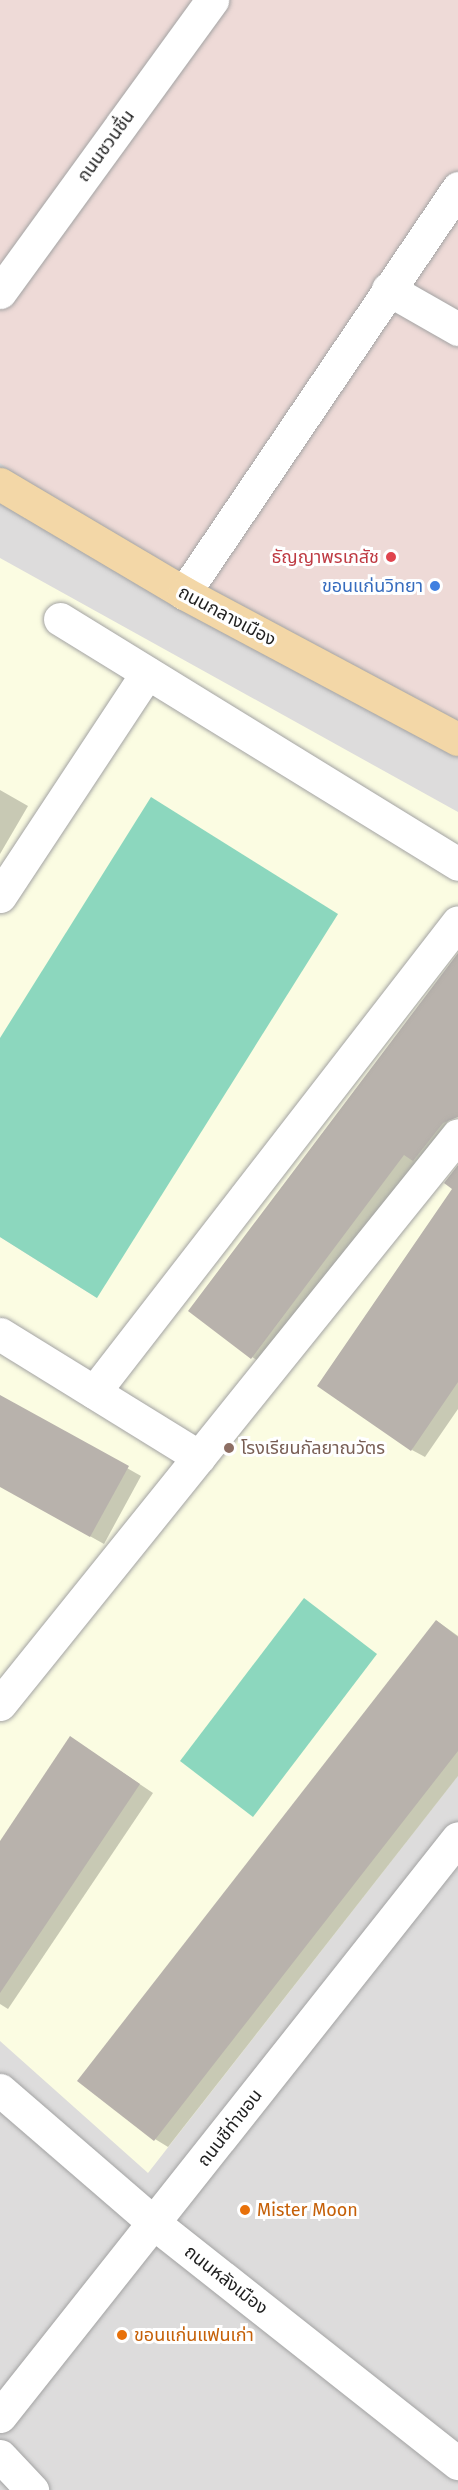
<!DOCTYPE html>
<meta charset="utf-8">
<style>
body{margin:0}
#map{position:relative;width:458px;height:2490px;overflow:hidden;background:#efede7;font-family:"Fira Sans","Noto Sans Thai",sans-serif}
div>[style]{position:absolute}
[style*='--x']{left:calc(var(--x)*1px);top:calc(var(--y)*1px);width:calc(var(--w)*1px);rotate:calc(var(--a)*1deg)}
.residential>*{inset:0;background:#dddcdc}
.commercial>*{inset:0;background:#eedad7}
.education>*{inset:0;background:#fbfce2}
.pitch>*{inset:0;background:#8cd7be}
.shadow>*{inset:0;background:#0003}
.building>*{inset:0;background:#b8b2ac}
.roads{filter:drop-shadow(0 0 2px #a3a3a3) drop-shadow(0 0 2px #a3a3a3)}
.minor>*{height:33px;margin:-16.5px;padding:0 16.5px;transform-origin:16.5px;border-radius:16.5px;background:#fff}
.major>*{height:33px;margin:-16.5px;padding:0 16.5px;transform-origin:16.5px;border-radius:16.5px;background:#f3d7a7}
.dots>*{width:16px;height:16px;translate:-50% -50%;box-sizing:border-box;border:3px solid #fff;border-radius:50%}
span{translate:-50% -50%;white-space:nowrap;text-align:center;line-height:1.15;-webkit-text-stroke:6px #fff;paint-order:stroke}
.street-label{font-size:18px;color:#1f1f1f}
.health-label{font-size:18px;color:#be3a42}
.right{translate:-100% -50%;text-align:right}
.shop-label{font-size:18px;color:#366cbe}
.education-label{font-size:18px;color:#785e54}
.left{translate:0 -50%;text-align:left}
.food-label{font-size:18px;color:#c56008}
</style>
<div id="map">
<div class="residential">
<div style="clip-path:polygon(0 0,458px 0,458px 2490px,0 2490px)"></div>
</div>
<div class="commercial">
<div style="clip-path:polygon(0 0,458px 0,458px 739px,184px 593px,0 463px)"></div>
</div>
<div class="education">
<div style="clip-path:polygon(0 558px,458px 812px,458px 1776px,148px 2173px,0 2041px,0 1237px,97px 1298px,0 1038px)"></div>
</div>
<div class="pitch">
<div style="clip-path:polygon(151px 797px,338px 914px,97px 1298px,0 1237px,0 1038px)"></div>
<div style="clip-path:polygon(304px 1598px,377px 1654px,253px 1817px,180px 1761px)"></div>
</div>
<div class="shadow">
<div style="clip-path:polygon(0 790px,28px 806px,0 854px)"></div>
<div style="clip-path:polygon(458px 962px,458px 1108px,265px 1365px,252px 1357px)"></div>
<div style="clip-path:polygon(458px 1182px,458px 1409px,425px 1457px,412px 1450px)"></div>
<div style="clip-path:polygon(0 1396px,141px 1476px,104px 1544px,0 1486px)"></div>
<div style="clip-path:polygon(437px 1621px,458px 1636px,458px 1776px,168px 2147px,155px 2139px)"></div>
<div style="clip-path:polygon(83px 1746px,153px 1793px,8px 2009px,0 2004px,0 1843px)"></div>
</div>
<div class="building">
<div style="clip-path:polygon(458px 953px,458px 1117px,443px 1123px,413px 1161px,404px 1155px,251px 1359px,188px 1311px)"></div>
<div style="clip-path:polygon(458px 1165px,458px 1382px,411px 1451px,317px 1386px,452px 1189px,444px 1183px)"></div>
<div style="clip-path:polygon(0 1395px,129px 1466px,90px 1537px,0 1487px)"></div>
<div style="clip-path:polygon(436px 1620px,458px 1637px,458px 1751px,154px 2141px,77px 2081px)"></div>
<div style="clip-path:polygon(70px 1736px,140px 1784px,0 1993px,0 1841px)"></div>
</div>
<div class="roads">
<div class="minor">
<div style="--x:388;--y:289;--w:81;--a:29.7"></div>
<div style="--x:0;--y:292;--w:361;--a:-54"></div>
<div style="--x:184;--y:593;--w:489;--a:-55.9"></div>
<div style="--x:60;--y:619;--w:467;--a:31.6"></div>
<div style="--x:0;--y:896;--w:267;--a:-56.6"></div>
<div style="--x:0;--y:1334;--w:234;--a:31.7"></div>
<div style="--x:94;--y:1392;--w:594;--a:-52.24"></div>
<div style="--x:0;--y:1704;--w:730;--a:-51.17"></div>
<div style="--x:0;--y:2090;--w:205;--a:40.8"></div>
<div style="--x:155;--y:2224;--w:386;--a:38.3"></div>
<div style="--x:0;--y:2416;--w:737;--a:-51.61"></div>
<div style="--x:0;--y:2456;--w:47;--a:46.7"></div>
</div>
<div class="major">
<div style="--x:0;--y:484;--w:214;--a:30.6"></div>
<div style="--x:184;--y:593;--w:310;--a:28.1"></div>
</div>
</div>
<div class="dots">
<div style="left:391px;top:557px;background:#e0444e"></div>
<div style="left:435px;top:586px;background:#3f7fe0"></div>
<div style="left:229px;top:1448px;background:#8d6e63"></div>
<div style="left:245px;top:2210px;background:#e8710a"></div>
<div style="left:122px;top:2335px;background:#e8710a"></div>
</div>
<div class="street-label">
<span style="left:106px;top:146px;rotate:-54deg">ถนนชวนชื่น</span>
<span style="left:227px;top:616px;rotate:28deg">ถนนกลางเมือง</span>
<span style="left:230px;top:2128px;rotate:-52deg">ถนนชีท่าขอน</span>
<span style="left:226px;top:2280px;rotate:38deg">ถนนหลังเมือง</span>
</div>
<div class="health-label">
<span class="right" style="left:379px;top:557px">ธัญญาพรเภสัช</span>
</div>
<div class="shop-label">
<span class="right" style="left:423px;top:586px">ขอนแก่นวิทยา</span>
</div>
<div class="education-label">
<span class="left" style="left:241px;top:1448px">โรงเรียนกัลยาณวัตร</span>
</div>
<div class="food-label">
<span class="left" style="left:257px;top:2210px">Mister Moon</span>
<span class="left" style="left:134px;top:2335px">ขอนแก่นแฟนเก่า</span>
</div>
</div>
